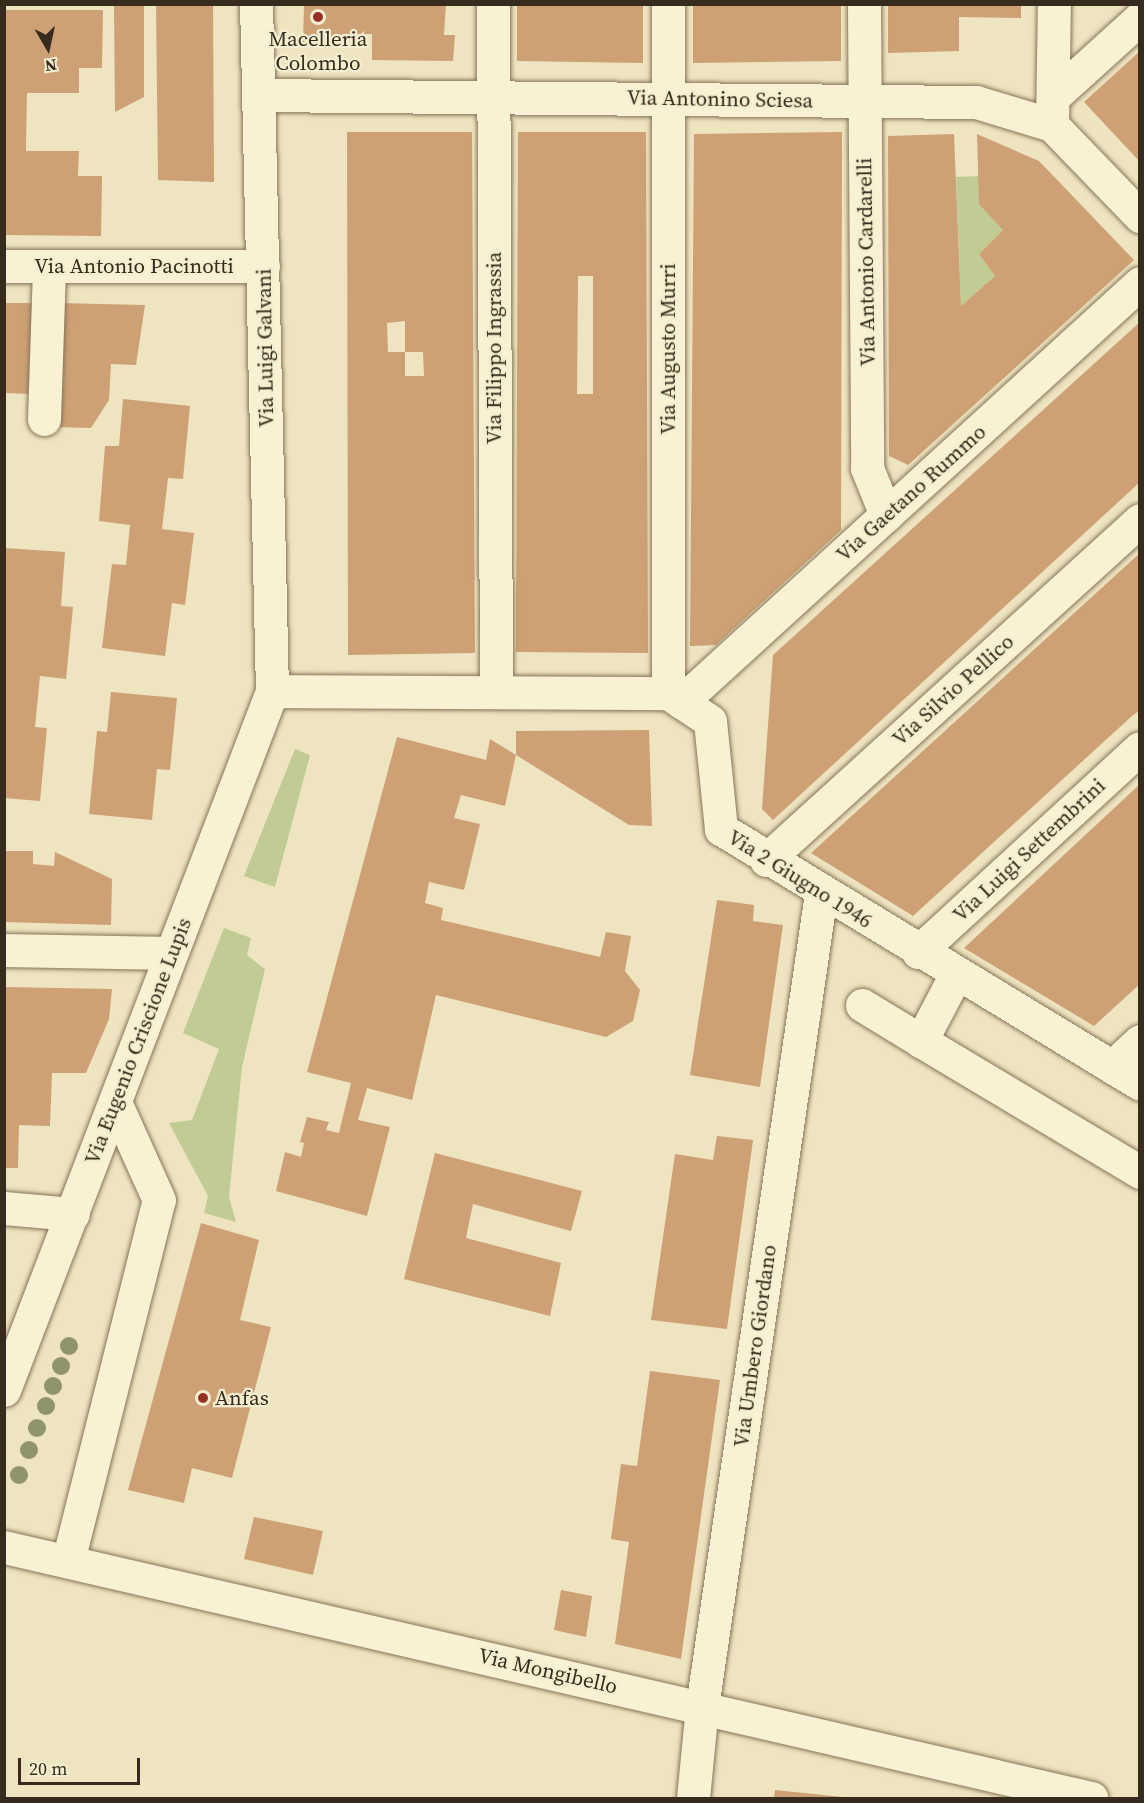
<!DOCTYPE html>
<style>
body{margin:0}
#map{position:relative;width:1144px;height:1803px;overflow:hidden;background:#eee4c0;font-family:"Source Serif 4",serif}
div>[style]{position:absolute}
[style*='--x']{left:calc(var(--x)*1px);top:calc(var(--y)*1px);width:calc(var(--w)*1px);rotate:calc(var(--a)*1deg)}
.green>*{inset:0;background:#c1cc94}
.building>*{inset:0;background:#cda175}
.roads{filter:drop-shadow(0 0 2px #877558) drop-shadow(0 0 2px #877558)}
.minor>*{height:33px;margin:-16.5px;padding:0 16.5px;transform-origin:16.5px;border-radius:16.5px;background:#f9f1d3}
.trees>*{width:18px;height:18px;margin:-9px;border-radius:50%;background:#90946a}
.dots>*{width:16px;height:16px;translate:-50% -50%;box-sizing:border-box;border:3px solid #f5edcf;border-radius:50%}
span{translate:-50% -50%;white-space:nowrap;text-align:center;line-height:1.15;-webkit-text-stroke:4.5px #f5edcf;paint-order:stroke}
.poi-label{font-size:21px;color:#362b1c}
.left{translate:0 -50%;text-align:left}
.street-label{font-size:21px;color:#362b1c}
.frame{position:absolute;inset:0;border:6px solid #362b1c;pointer-events:none}
.north{position:absolute;left:18px;top:18px;width:60px;height:60px;-webkit-text-stroke:4px #f5edcf;paint-order:stroke;rotate:171deg;font-size:16px;font-weight:700;line-height:24px;text-align:center;color:#362b1c}
.north::after{content:'';display:block;margin:auto;width:21px;height:27px;background:#362b1c;clip-path:polygon(50% 0,100% 100%,50% 72%,0 100%)}
.scale{position:absolute;left:18px;top:1758px;width:122px;height:27px;box-sizing:border-box;border:3px solid #362b1c;border-top:0;padding-left:8px;font-size:18px;line-height:21px;white-space:nowrap;color:#362b1c;-webkit-text-stroke:4px #f5edcf;paint-order:stroke}
</style>
<div id="map">
<div class="green">
<div style="clip-path:polygon(979px 176px,1003px 230px,979px 254px,995px 276px,961px 306px,956px 177px)"></div>
<div style="clip-path:polygon(295px 749px,310px 755px,275px 887px,244px 876px)"></div>
<div style="clip-path:polygon(224px 928px,251px 938px,247px 955px,265px 969px,242px 1067px,229px 1197px,236px 1222px,204px 1213px,208px 1196px,169px 1123px,192px 1120px,219px 1049px,183px 1033px)"></div>
</div>
<div class="building">
<div style="clip-path:polygon(114px 4px,144px 4px,144px 97px,115px 112px)"></div>
<div style="clip-path:polygon(156px 4px,213px 4px,214px 182px,158px 180px)"></div>
<div style="clip-path:polygon(304px 4px,446px 4px,444px 35px,455px 35px,453px 61px,372px 60px,372px 34px,342px 34px,343px 43px,303px 45px)"></div>
<div style="clip-path:polygon(517px 4px,643px 4px,643px 63px,517px 61px)"></div>
<div style="clip-path:polygon(888px 4px,1021px 4px,1021px 18px,959px 17px,959px 51px,888px 53px)"></div>
<div style="clip-path:polygon(693px 5px,841px 5px,841px 61px,693px 63px)"></div>
<div style="clip-path:polygon(4px 10px,103px 10px,102px 68px,79px 68px,79px 93px,27px 93px,26px 151px,79px 151px,78px 176px,102px 176px,101px 236px,4px 235px)"></div>
<div style="clip-path:polygon(1140px 51px,1140px 162px,1084px 102px)"></div>
<div style="clip-path:polygon(evenodd,347px 132px,472px 132px,475px 653px,348px 655px,347px 132px,405px 321px,405px 352px,423px 352px,424px 376px,405px 376px,405px 352px,388px 352px,387px 323px,405px 321px)"></div>
<div style="clip-path:polygon(evenodd,518px 132px,646px 132px,648px 653px,516px 652px,518px 132px,578px 276px,593px 276px,593px 394px,577px 394px,578px 276px)"></div>
<div style="clip-path:polygon(842px 132px,841px 530px,716px 645px,690px 646px,694px 134px)"></div>
<div style="clip-path:polygon(954px 134px,961px 306px,995px 276px,979px 254px,1003px 230px,979px 204px,977px 134px,1039px 161px,1134px 260px,908px 465px,889px 456px,888px 136px)"></div>
<div style="clip-path:polygon(4px 303px,36px 303px,33px 394px,4px 393px)"></div>
<div style="clip-path:polygon(57px 303px,145px 305px,136px 365px,111px 364px,109px 400px,91px 428px,54px 427px)"></div>
<div style="clip-path:polygon(1140px 322px,1140px 482px,773px 820px,762px 809px,773px 655px)"></div>
<div style="clip-path:polygon(123px 399px,190px 406px,183px 479px,168px 478px,162px 529px,194px 533px,185px 605px,172px 603px,165px 656px,102px 648px,112px 564px,126px 565px,130px 525px,99px 521px,105px 446px,119px 446px)"></div>
<div style="clip-path:polygon(4px 548px,65px 552px,61px 606px,73px 607px,66px 679px,40px 676px,35px 727px,47px 728px,40px 801px,4px 798px)"></div>
<div style="clip-path:polygon(1140px 553px,1140px 710px,1132px 716px,913px 916px,811px 853px)"></div>
<div style="clip-path:polygon(111px 692px,177px 698px,170px 770px,157px 769px,152px 820px,89px 814px,97px 731px,107px 732px)"></div>
<div style="clip-path:polygon(649px 730px,652px 826px,629px 825px,516px 755px,516px 731px)"></div>
<div style="clip-path:polygon(397px 737px,486px 760px,490px 739px,516px 755px,505px 806px,461px 795px,454px 818px,480px 824px,464px 890px,429px 882px,425px 903px,443px 908px,441px 920px,600px 957px,606px 932px,631px 936px,625px 971px,640px 990px,633px 1021px,606px 1037px,436px 995px,412px 1100px,367px 1088px,358px 1120px,390px 1127px,367px 1216px,276px 1191px,285px 1152px,301px 1157px,304px 1143px,300px 1142px,307px 1117px,329px 1122px,326px 1130px,339px 1133px,351px 1083px,307px 1072px)"></div>
<div style="clip-path:polygon(1140px 784px,1140px 984px,1094px 1026px,964px 948px)"></div>
<div style="clip-path:polygon(4px 851px,33px 851px,33px 864px,54px 866px,55px 852px,112px 879px,111px 925px,4px 922px)"></div>
<div style="clip-path:polygon(717px 900px,754px 905px,753px 921px,783px 925px,760px 1087px,690px 1075px)"></div>
<div style="clip-path:polygon(4px 987px,112px 989px,109px 1019px,86px 1073px,52px 1073px,50px 1126px,19px 1125px,18px 1168px,4px 1168px)"></div>
<div style="clip-path:polygon(717px 1136px,753px 1140px,727px 1329px,651px 1320px,675px 1154px,713px 1160px)"></div>
<div style="clip-path:polygon(435px 1153px,582px 1191px,571px 1231px,473px 1204px,466px 1238px,561px 1263px,550px 1316px,404px 1279px)"></div>
<div style="clip-path:polygon(201px 1223px,259px 1240px,240px 1320px,271px 1327px,232px 1478px,192px 1468px,184px 1503px,128px 1490px)"></div>
<div style="clip-path:polygon(650px 1371px,720px 1380px,681px 1659px,615px 1644px,629px 1542px,611px 1539px,621px 1464px,637px 1466px)"></div>
<div style="clip-path:polygon(254px 1517px,323px 1531px,313px 1575px,244px 1559px)"></div>
<div style="clip-path:polygon(561px 1590px,592px 1596px,586px 1637px,554px 1630px)"></div>
<div style="clip-path:polygon(775px 1790px,843px 1797px,843px 1798px,774px 1798px)"></div>
</div>
<div class="roads">
<div class="minor">
<div style="--x:493;--y:4;--w:687;--a:89.75"></div>
<div style="--x:668;--y:4;--w:689;--a:90"></div>
<div style="--x:864;--y:4;--w:464;--a:89.6"></div>
<div style="--x:867;--y:468;--w:51;--a:68"></div>
<div style="--x:258;--y:95;--w:718;--a:0.56"></div>
<div style="--x:976;--y:102;--w:79;--a:16.8"></div>
<div style="--x:1052;--y:125;--w:127;--a:46"></div>
<div style="--x:1053;--y:97;--w:118;--a:-42.2"></div>
<div style="--x:1052;--y:125;--w:121;--a:-89.1"></div>
<div style="--x:4;--y:266;--w:259;--a:0"></div>
<div style="--x:44;--y:419;--w:153;--a:-88.1"></div>
<div style="--x:272;--y:691;--w:396;--a:0.3"></div>
<div style="--x:668;--y:693;--w:50;--a:33.7"></div>
<div style="--x:710;--y:721;--w:109;--a:84.2"></div>
<div style="--x:721;--y:829;--w:490;--a:31.3"></div>
<div style="--x:681;--y:702;--w:621;--a:-42.39"></div>
<div style="--x:766;--y:860;--w:505;--a:-42.27"></div>
<div style="--x:4;--y:950;--w:167;--a:1"></div>
<div style="--x:918;--y:952;--w:301;--a:-42.6"></div>
<div style="--x:956;--y:974;--w:76;--a:117.6"></div>
<div style="--x:921;--y:1041;--w:255;--a:30.9"></div>
<div style="--x:862;--y:1005;--w:69;--a:31.4"></div>
<div style="--x:1112;--y:1067;--w:38;--a:-43"></div>
<div style="--x:4;--y:1208;--w:69;--a:5"></div>
<div style="--x:4;--y:1390;--w:749;--a:-69.02"></div>
<div style="--x:272;--y:691;--w:687;--a:-91.33"></div>
<div style="--x:4;--y:1547;--w:1116;--a:13"></div>
<div style="--x:68;--y:1561;--w:372;--a:-75.9"></div>
<div style="--x:159;--y:1200;--w:107;--a:-114.2"></div>
<div style="--x:693;--y:1798;--w:91;--a:-84.4"></div>
<div style="--x:702;--y:1707;--w:823;--a:-81.68"></div>
</div>
</div>
<div class="trees">
<div style="left:69px;top:1346px"></div>
<div style="left:61px;top:1366px"></div>
<div style="left:53px;top:1386px"></div>
<div style="left:46px;top:1406px"></div>
<div style="left:37px;top:1428px"></div>
<div style="left:29px;top:1450px"></div>
<div style="left:19px;top:1475px"></div>
</div>
<div class="dots">
<div style="left:318px;top:17px;background:#963027"></div>
<div style="left:203px;top:1398px;background:#963027"></div>
</div>
<div class="poi-label">
<span style="left:318px;top:51px">Macelleria<br>Colombo</span>
<span class="left" style="left:215px;top:1398px">Anfas</span>
</div>
<div class="street-label">
<span style="left:720px;top:99px;rotate:1deg">Via Antonino Sciesa</span>
<span style="left:866px;top:262px;rotate:-91deg">Via Antonio Cardarelli</span>
<span style="left:134px;top:266px">Via Antonio Pacinotti</span>
<span style="left:265px;top:348px;rotate:-91deg">Via Luigi Galvani</span>
<span style="left:494px;top:348px;rotate:-90deg">Via Filippo Ingrassia</span>
<span style="left:668px;top:349px;rotate:-90deg">Via Augusto Murri</span>
<span style="left:911px;top:493px;rotate:-42deg">Via Gaetano Rummo</span>
<span style="left:953px;top:690px;rotate:-42deg">Via Silvio Pellico</span>
<span style="left:1029px;top:850px;rotate:-43deg">Via Luigi Settembrini</span>
<span style="left:800px;top:879px;rotate:32deg">Via 2 Giugno 1946</span>
<span style="left:138px;top:1041px;rotate:-69deg">Via Eugenio Criscione Lupis</span>
<span style="left:755px;top:1346px;rotate:-82deg">Via Umbero Giordano</span>
<span style="left:548px;top:1671px;rotate:13deg">Via Mongibello</span>
</div>
<div class="frame"></div>
<div class="north">N</div>
<div class="scale">20 m</div>
</div>
